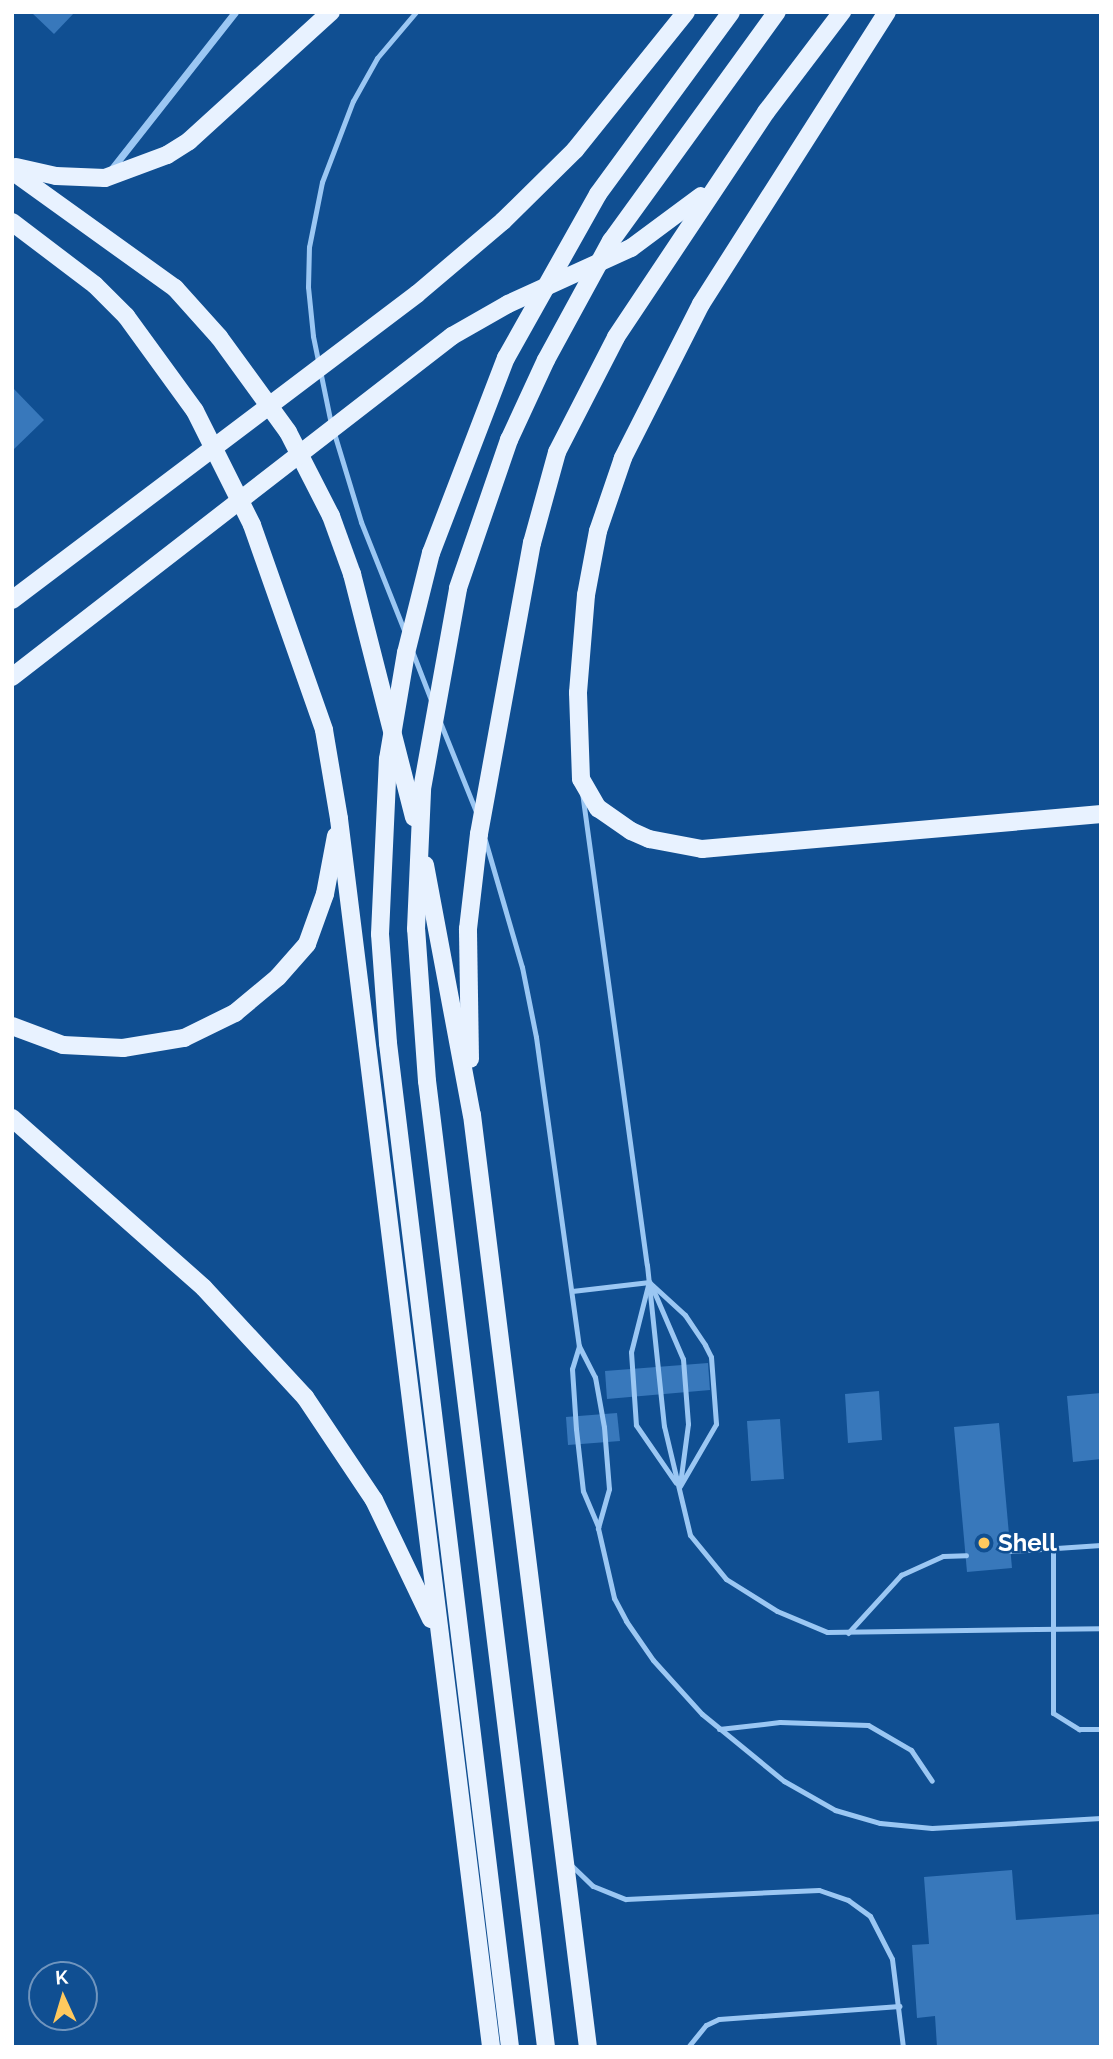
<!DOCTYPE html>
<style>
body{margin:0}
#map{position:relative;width:1113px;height:2059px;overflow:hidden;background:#104f92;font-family:Raleway,sans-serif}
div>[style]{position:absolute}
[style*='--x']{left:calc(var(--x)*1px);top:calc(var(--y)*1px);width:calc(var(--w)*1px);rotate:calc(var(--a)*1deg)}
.building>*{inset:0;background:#3878bb}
.service>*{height:5px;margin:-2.5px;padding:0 2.5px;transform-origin:2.5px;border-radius:2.5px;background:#9bc7f3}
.minor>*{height:7px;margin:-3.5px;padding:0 3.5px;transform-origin:3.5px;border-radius:3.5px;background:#9bc7f3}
.primary>*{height:18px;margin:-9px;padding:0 9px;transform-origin:9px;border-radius:9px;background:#e8f2ff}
.dots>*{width:19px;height:19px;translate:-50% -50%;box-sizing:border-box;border:4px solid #104f92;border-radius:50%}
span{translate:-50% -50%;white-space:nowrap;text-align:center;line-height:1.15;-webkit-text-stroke:5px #104f92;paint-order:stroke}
.poi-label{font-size:24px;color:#fff;font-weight:700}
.left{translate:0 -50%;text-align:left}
.frame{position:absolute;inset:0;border:14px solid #fff;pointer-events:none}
.north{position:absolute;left:28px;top:1961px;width:70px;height:70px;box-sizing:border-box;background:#104f92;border:2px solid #7095be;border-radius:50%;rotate:356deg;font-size:19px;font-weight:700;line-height:28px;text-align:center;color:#fff}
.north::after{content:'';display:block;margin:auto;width:24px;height:32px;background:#ffc95e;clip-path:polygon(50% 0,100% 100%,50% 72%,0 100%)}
</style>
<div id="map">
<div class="building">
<div style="clip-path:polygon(31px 12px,75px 12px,54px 34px)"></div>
<div style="clip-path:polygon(12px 387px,44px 420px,12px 451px)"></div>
<div style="clip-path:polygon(708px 1363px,710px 1390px,607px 1399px,605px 1371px)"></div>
<div style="clip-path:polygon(879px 1391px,882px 1440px,848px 1443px,845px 1394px)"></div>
<div style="clip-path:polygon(1101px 1393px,1101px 1459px,1073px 1462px,1067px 1396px)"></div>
<div style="clip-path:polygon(617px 1413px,620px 1441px,568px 1445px,566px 1417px)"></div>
<div style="clip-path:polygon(780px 1419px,784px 1479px,751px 1481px,747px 1421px)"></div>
<div style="clip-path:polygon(999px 1423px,1012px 1568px,967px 1572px,954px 1427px)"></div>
<div style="clip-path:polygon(1012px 1870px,1016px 1920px,1101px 1914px,1101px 2047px,937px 2047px,935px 2016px,917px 2018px,912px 1945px,929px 1944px,924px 1877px)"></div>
</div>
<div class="service">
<div style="--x:331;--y:424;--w:90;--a:-101.6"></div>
<div style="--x:313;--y:336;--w:49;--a:-95.8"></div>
<div style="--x:308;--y:287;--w:40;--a:-88.6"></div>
<div style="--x:309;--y:247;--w:66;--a:-78.7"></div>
<div style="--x:322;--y:182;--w:87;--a:-69.1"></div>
<div style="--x:353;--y:101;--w:49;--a:-60.8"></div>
<div style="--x:377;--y:58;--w:60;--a:-49.7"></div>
<div style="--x:334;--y:433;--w:93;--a:73.1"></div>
<div style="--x:361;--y:522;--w:122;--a:68.3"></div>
<div style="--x:412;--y:651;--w:53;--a:68.8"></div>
<div style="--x:440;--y:722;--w:99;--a:68.1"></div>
<div style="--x:582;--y:792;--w:477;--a:82.2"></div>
<div style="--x:647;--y:1265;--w:162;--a:84"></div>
<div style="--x:664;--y:1426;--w:112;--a:76.6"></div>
<div style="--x:690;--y:1535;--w:57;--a:50.7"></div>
<div style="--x:726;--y:1579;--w:60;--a:32.1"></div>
<div style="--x:777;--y:1611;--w:54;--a:22.8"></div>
<div style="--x:827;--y:1632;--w:274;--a:-0.8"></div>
<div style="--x:485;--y:840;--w:132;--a:73.8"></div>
<div style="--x:522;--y:967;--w:71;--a:78.7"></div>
<div style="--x:536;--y:1037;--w:312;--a:82.1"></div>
<div style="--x:579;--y:1346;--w:35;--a:63"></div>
<div style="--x:595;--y:1377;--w:51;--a:79.8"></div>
<div style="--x:604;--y:1427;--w:62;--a:85.4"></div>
<div style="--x:609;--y:1489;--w:41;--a:105.8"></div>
<div style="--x:598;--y:1528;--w:72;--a:77.1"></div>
<div style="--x:614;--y:1598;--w:26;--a:62"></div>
<div style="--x:626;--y:1621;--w:47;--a:55.3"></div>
<div style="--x:653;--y:1660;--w:73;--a:47.8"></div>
<div style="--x:702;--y:1714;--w:106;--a:39.3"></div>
<div style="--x:784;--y:1781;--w:59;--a:29.6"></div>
<div style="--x:835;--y:1810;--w:47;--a:16.1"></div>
<div style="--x:880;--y:1823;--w:52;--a:5.5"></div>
<div style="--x:932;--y:1828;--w:169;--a:-3.4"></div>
<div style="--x:648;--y:1285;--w:69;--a:104.2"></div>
<div style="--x:631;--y:1352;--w:73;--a:86.1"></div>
<div style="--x:636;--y:1425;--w:70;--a:55.4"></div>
<div style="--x:652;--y:1287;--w:78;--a:66.7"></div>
<div style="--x:683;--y:1359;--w:65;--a:85.6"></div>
<div style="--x:688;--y:1424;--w:61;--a:97.6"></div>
<div style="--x:572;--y:1291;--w:78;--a:-6.7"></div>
<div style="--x:649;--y:1282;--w:49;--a:42.5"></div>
<div style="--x:685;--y:1315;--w:36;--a:56"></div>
<div style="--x:705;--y:1345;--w:13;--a:63"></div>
<div style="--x:711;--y:1357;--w:67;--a:85.7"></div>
<div style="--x:716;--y:1424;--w:72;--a:120.1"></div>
<div style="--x:579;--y:1346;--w:24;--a:107"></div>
<div style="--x:572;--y:1369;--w:60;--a:86.2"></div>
<div style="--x:576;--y:1429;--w:62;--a:83.6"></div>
<div style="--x:583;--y:1491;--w:39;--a:67"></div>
<div style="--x:1053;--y:1548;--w:165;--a:90"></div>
<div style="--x:1053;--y:1713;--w:31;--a:32"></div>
<div style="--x:1079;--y:1729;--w:22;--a:0"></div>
<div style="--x:1011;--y:1551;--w:90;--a:-3.8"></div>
<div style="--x:848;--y:1633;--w:79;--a:-47.6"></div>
<div style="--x:901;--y:1575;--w:46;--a:-24.3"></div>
<div style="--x:943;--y:1556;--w:23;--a:-2"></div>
<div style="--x:719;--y:1729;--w:61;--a:-6.5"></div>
<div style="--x:780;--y:1722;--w:88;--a:2"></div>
<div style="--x:868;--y:1725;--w:50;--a:30.2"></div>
<div style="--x:911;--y:1750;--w:37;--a:56"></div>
<div style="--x:571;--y:1865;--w:30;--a:44"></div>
<div style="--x:593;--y:1886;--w:35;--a:22"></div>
<div style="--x:626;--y:1899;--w:193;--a:-2.7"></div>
<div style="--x:819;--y:1890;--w:31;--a:19"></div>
<div style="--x:848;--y:1900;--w:27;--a:36"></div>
<div style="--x:870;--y:1916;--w:48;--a:62.9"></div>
<div style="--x:892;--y:1959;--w:89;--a:82.9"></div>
<div style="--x:688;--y:2047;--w:28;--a:-51"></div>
<div style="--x:706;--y:2025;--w:14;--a:-25"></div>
<div style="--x:719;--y:2019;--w:181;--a:-4.1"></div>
</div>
<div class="minor">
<div style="--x:110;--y:171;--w:202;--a:-51.8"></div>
</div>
<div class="primary">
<div style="--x:887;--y:12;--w:346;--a:122.5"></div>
<div style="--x:701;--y:304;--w:173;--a:116.9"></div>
<div style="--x:623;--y:458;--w:77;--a:108.9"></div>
<div style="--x:598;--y:531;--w:65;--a:100.6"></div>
<div style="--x:586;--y:595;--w:98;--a:94.7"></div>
<div style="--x:578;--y:693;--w:86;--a:88"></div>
<div style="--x:581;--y:779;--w:34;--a:60"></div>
<div style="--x:598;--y:808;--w:40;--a:34.9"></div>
<div style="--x:631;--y:831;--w:20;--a:24"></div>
<div style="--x:649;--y:839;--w:54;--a:10.7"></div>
<div style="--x:702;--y:849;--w:401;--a:-5"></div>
<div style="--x:16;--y:167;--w:41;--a:12.7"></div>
<div style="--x:56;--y:176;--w:49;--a:2.3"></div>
<div style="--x:105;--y:178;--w:66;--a:-20.4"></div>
<div style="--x:167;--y:155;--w:26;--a:-32"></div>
<div style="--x:189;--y:141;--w:192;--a:-42.3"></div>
<div style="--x:12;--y:171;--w:201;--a:35.7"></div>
<div style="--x:175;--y:288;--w:66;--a:48.1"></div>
<div style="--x:219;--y:337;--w:117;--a:54"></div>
<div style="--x:288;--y:432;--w:94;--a:62.9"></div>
<div style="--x:331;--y:516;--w:62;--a:70.1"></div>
<div style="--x:352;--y:574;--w:251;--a:75.7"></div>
<div style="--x:12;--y:222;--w:104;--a:37.2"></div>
<div style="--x:95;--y:285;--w:44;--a:45"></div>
<div style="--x:126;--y:316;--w:117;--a:54"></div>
<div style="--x:195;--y:411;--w:127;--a:63.4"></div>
<div style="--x:252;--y:525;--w:217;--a:70.6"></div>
<div style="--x:324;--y:730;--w:90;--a:80.4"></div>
<div style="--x:339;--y:819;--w:1237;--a:82.94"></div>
<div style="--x:12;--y:600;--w:508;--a:-37.07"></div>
<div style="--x:417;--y:294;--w:113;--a:-40.3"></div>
<div style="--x:503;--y:221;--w:101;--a:-44.6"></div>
<div style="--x:575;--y:150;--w:177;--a:-51.2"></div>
<div style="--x:12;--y:677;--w:557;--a:-37.78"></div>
<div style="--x:452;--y:336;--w:64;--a:-29.7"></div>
<div style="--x:508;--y:304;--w:135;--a:-24.5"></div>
<div style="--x:631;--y:248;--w:87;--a:-36.6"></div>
<div style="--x:425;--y:865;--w:254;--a:79.4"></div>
<div style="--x:472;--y:1115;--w:939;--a:82.91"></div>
<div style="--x:12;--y:1026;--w:54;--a:20.4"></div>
<div style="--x:63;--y:1045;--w:60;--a:2.9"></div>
<div style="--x:123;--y:1048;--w:62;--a:-9.3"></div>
<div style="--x:184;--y:1038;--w:57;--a:-26.1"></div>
<div style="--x:235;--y:1013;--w:56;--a:-39.9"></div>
<div style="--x:278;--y:977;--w:44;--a:-48.7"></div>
<div style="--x:307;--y:944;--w:53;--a:-70.2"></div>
<div style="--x:325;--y:894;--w:59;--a:-79.3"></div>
<div style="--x:470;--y:1059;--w:130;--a:-90.9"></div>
<div style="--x:468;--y:929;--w:96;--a:-83.4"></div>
<div style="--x:479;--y:834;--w:296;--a:-79.7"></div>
<div style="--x:532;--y:543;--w:94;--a:-74.6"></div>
<div style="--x:557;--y:452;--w:129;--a:-62.8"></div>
<div style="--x:616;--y:337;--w:270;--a:-56.3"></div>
<div style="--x:766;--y:112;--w:126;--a:-52.8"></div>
<div style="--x:12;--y:1118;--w:256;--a:41.5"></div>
<div style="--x:204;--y:1288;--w:149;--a:47.2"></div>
<div style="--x:305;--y:1397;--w:124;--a:56.2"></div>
<div style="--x:374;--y:1500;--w:132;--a:64.4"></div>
<div style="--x:510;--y:2047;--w:1011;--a:-96.93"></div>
<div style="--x:388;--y:1043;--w:109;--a:-94.2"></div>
<div style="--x:380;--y:934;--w:175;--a:-87.4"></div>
<div style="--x:388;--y:759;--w:108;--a:-80.4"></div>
<div style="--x:406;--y:653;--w:103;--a:-76"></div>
<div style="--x:431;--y:553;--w:209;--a:-69"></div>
<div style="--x:506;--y:358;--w:188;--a:-60.7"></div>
<div style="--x:598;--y:194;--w:225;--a:-53.8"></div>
<div style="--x:546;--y:2047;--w:973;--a:-97.02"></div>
<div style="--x:427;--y:1081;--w:152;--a:-94.1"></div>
<div style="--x:416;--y:929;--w:140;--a:-87.5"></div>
<div style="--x:422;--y:789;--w:204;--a:-79.8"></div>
<div style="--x:458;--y:588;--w:157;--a:-71"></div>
<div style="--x:509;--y:440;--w:88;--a:-65.2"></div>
<div style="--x:546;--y:360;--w:136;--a:-61.4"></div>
<div style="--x:611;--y:241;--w:283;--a:-54.1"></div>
</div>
<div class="dots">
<div style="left:984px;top:1543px;background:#ffc95e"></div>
</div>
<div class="poi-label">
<span class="left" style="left:998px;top:1543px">Shell</span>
</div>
<div class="frame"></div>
<div class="north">K</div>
</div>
